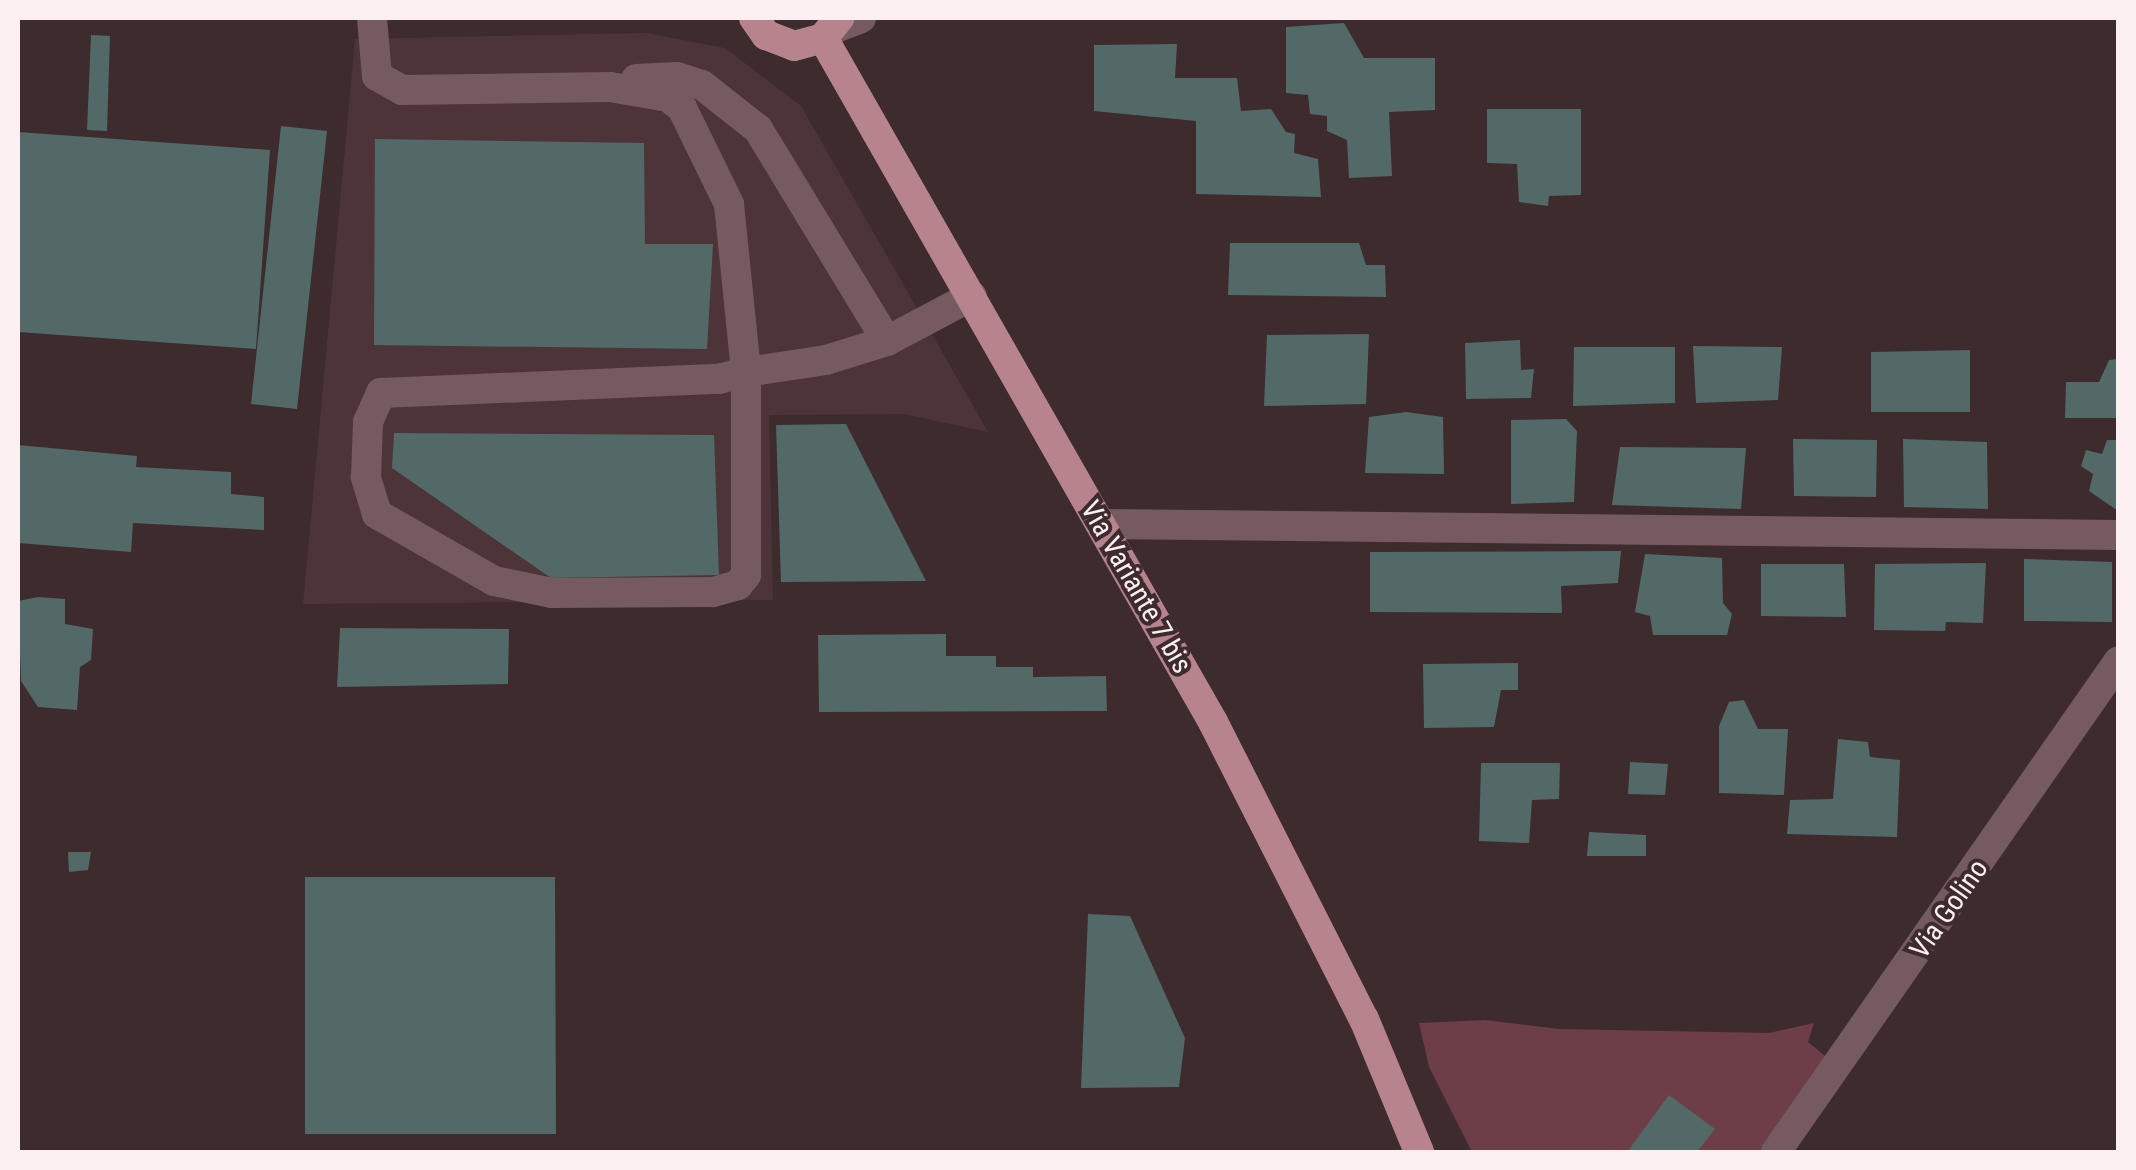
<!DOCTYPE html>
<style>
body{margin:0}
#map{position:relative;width:2136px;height:1170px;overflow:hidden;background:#3d2b2e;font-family:"Roboto Condensed",sans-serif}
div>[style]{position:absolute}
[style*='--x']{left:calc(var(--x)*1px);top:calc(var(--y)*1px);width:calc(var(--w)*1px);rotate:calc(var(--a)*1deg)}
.built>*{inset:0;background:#4d3438}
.green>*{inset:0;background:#6d3e47}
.building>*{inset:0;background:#526968}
.minor>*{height:30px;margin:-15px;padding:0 15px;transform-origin:15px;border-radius:15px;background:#755b5f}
.major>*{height:30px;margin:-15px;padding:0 15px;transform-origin:15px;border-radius:15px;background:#b7848d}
span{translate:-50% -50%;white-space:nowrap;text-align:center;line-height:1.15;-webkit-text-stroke:8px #3d2b2e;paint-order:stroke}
.street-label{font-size:28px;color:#fbeff1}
.frame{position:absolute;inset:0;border:20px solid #fbeff1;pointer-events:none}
</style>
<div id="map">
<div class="built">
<div style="clip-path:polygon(646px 33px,725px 48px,801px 106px,988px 432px,904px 414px,769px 415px,773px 600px,303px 604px,355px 39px)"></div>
</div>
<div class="green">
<div style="clip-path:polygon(1485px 1020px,1559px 1029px,1769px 1033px,1814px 1023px,1808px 1042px,1830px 1060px,1764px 1152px,1472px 1152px,1429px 1067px,1419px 1023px)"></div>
</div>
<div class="building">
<div style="clip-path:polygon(1344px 23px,1364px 58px,1435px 58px,1435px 110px,1389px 112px,1392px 176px,1349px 178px,1347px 140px,1327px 131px,1327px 116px,1310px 114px,1308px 95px,1286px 93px,1286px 27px)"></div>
<div style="clip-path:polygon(91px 35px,110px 36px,107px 131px,87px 130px)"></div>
<div style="clip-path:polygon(1177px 44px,1175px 78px,1237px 78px,1241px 111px,1271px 109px,1286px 132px,1295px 134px,1294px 153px,1318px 159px,1321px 197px,1196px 194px,1196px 121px,1094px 111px,1094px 45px)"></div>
<div style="clip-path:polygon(1487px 109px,1581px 109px,1581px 195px,1549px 196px,1548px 206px,1519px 202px,1517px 164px,1487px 163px)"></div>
<div style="clip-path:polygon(281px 126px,327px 131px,297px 409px,251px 404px)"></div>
<div style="clip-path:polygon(18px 132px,270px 150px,256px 349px,18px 332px)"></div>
<div style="clip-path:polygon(375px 139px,644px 143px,645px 244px,713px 244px,707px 349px,374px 345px)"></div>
<div style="clip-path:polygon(1230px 243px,1359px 243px,1366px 265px,1385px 265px,1386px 297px,1228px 295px)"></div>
<div style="clip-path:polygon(1369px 334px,1366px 404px,1264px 406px,1267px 335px)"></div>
<div style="clip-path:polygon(1520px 340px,1521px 370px,1534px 369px,1531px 398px,1466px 399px,1465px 343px)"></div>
<div style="clip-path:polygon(1693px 346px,1782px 347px,1778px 400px,1696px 403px)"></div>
<div style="clip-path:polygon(1574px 347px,1675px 347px,1675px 403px,1573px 406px)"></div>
<div style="clip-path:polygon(1970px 350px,1970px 412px,1871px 412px,1871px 352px)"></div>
<div style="clip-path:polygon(2118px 359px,2118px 418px,2065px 418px,2066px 382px,2099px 382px,2109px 360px)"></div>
<div style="clip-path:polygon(1406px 412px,1443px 417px,1444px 474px,1365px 473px,1369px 417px)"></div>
<div style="clip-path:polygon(1566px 419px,1577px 431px,1574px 502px,1511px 504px,1511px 420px)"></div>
<div style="clip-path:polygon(846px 424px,926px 581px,781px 582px,776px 425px)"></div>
<div style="clip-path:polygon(394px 433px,714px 435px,719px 575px,551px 578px,392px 468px)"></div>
<div style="clip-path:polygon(1793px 439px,1877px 440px,1876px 497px,1794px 496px)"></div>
<div style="clip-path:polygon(1903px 439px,1987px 442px,1988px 509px,1904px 507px)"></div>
<div style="clip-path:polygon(2107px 440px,2118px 440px,2118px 511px,2089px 491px,2093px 474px,2081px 466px,2086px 450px,2102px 454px)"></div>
<div style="clip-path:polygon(18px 445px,137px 456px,136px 467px,231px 472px,231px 494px,264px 497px,264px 530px,133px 523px,131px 552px,18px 543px)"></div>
<div style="clip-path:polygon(1620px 447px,1746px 448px,1741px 509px,1612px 505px)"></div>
<div style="clip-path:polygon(1621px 551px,1618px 583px,1561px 586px,1562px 613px,1370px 612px,1370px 552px)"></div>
<div style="clip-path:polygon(1645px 554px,1722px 558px,1723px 603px,1732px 614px,1727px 635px,1653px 635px,1650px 616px,1635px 612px)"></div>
<div style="clip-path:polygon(2024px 559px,2112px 562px,2112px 622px,2024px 621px)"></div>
<div style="clip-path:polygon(1986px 563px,1983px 623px,1946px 622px,1945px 631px,1874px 630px,1875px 564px)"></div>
<div style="clip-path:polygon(1761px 564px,1844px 564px,1846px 617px,1761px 616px)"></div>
<div style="clip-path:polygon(38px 597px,65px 599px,65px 624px,93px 629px,91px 660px,80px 667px,77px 710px,38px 707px,21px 681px,18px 601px)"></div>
<div style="clip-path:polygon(340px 628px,509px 629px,508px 684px,337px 687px)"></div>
<div style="clip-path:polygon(946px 634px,946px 656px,996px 656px,996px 667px,1033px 667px,1033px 677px,1106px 676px,1107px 711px,819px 712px,818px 635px)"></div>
<div style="clip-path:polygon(1518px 663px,1518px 690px,1501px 690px,1494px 727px,1424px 728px,1423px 664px)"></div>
<div style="clip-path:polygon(1744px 700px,1758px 729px,1788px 729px,1784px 795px,1719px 793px,1719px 726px,1729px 702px)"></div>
<div style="clip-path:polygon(1838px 739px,1868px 742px,1870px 757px,1900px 760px,1897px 837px,1787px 834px,1790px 800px,1833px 799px)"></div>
<div style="clip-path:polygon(1630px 762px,1668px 764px,1665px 795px,1628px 794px)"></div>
<div style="clip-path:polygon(1481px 763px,1560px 763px,1559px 799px,1532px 800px,1529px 843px,1479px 841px)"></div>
<div style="clip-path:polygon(1589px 832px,1646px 835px,1646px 856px,1587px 856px)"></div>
<div style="clip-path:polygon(68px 852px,91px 852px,88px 870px,69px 872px)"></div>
<div style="clip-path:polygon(305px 877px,555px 877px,556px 1134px,305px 1134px)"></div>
<div style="clip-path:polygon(1088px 914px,1130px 916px,1185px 1038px,1179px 1087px,1081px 1088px)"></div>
<div style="clip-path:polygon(1669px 1095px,1715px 1129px,1697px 1152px,1627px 1152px)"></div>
</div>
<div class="minor">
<div style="--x:372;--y:18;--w:58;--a:85.1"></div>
<div style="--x:377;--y:76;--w:29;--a:29"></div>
<div style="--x:402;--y:90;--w:208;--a:-0.8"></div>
<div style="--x:610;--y:87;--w:59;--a:9.8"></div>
<div style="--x:668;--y:97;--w:18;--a:38"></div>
<div style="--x:682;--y:108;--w:107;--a:63.9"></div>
<div style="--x:729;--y:204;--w:169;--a:84.2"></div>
<div style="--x:746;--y:372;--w:203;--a:90"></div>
<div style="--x:746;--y:575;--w:13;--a:129"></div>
<div style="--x:738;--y:585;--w:26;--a:164"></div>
<div style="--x:713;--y:592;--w:161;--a:179.6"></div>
<div style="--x:552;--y:593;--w:59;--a:-168.3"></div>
<div style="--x:494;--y:581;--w:135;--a:-150.2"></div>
<div style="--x:377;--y:514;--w:39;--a:-107"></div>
<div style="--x:366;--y:477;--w:55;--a:-87.9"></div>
<div style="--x:368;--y:422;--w:32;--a:-66"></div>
<div style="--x:381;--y:393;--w:338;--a:-2.4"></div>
<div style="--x:719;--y:379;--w:28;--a:-15"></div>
<div style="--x:746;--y:372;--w:81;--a:-8.5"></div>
<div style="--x:826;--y:360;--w:64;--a:-17.3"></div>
<div style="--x:887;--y:341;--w:96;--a:-27.9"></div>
<div style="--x:833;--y:29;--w:30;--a:-21"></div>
<div style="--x:636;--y:79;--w:41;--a:-2.8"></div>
<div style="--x:677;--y:77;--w:26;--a:18"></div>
<div style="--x:702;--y:85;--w:71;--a:38.2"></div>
<div style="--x:758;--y:129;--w:248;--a:58.7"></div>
<div style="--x:1100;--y:524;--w:1018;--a:0.62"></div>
<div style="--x:1776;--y:1152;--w:598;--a:-55.09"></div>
</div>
<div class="major">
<div style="--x:754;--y:18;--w:21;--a:55"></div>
<div style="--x:766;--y:35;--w:30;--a:21"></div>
<div style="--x:794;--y:46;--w:30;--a:-15"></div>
<div style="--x:823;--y:38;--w:26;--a:-51"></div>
<div style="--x:823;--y:38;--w:787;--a:60.31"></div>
<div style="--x:1213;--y:722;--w:333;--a:63.1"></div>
<div style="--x:1364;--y:1019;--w:144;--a:67.5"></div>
</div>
<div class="street-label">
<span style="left:1136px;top:587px;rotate:60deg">Via Variante 7 bis</span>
<span style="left:1949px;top:909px;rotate:-55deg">Via Golino</span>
</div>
<div class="frame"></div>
</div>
